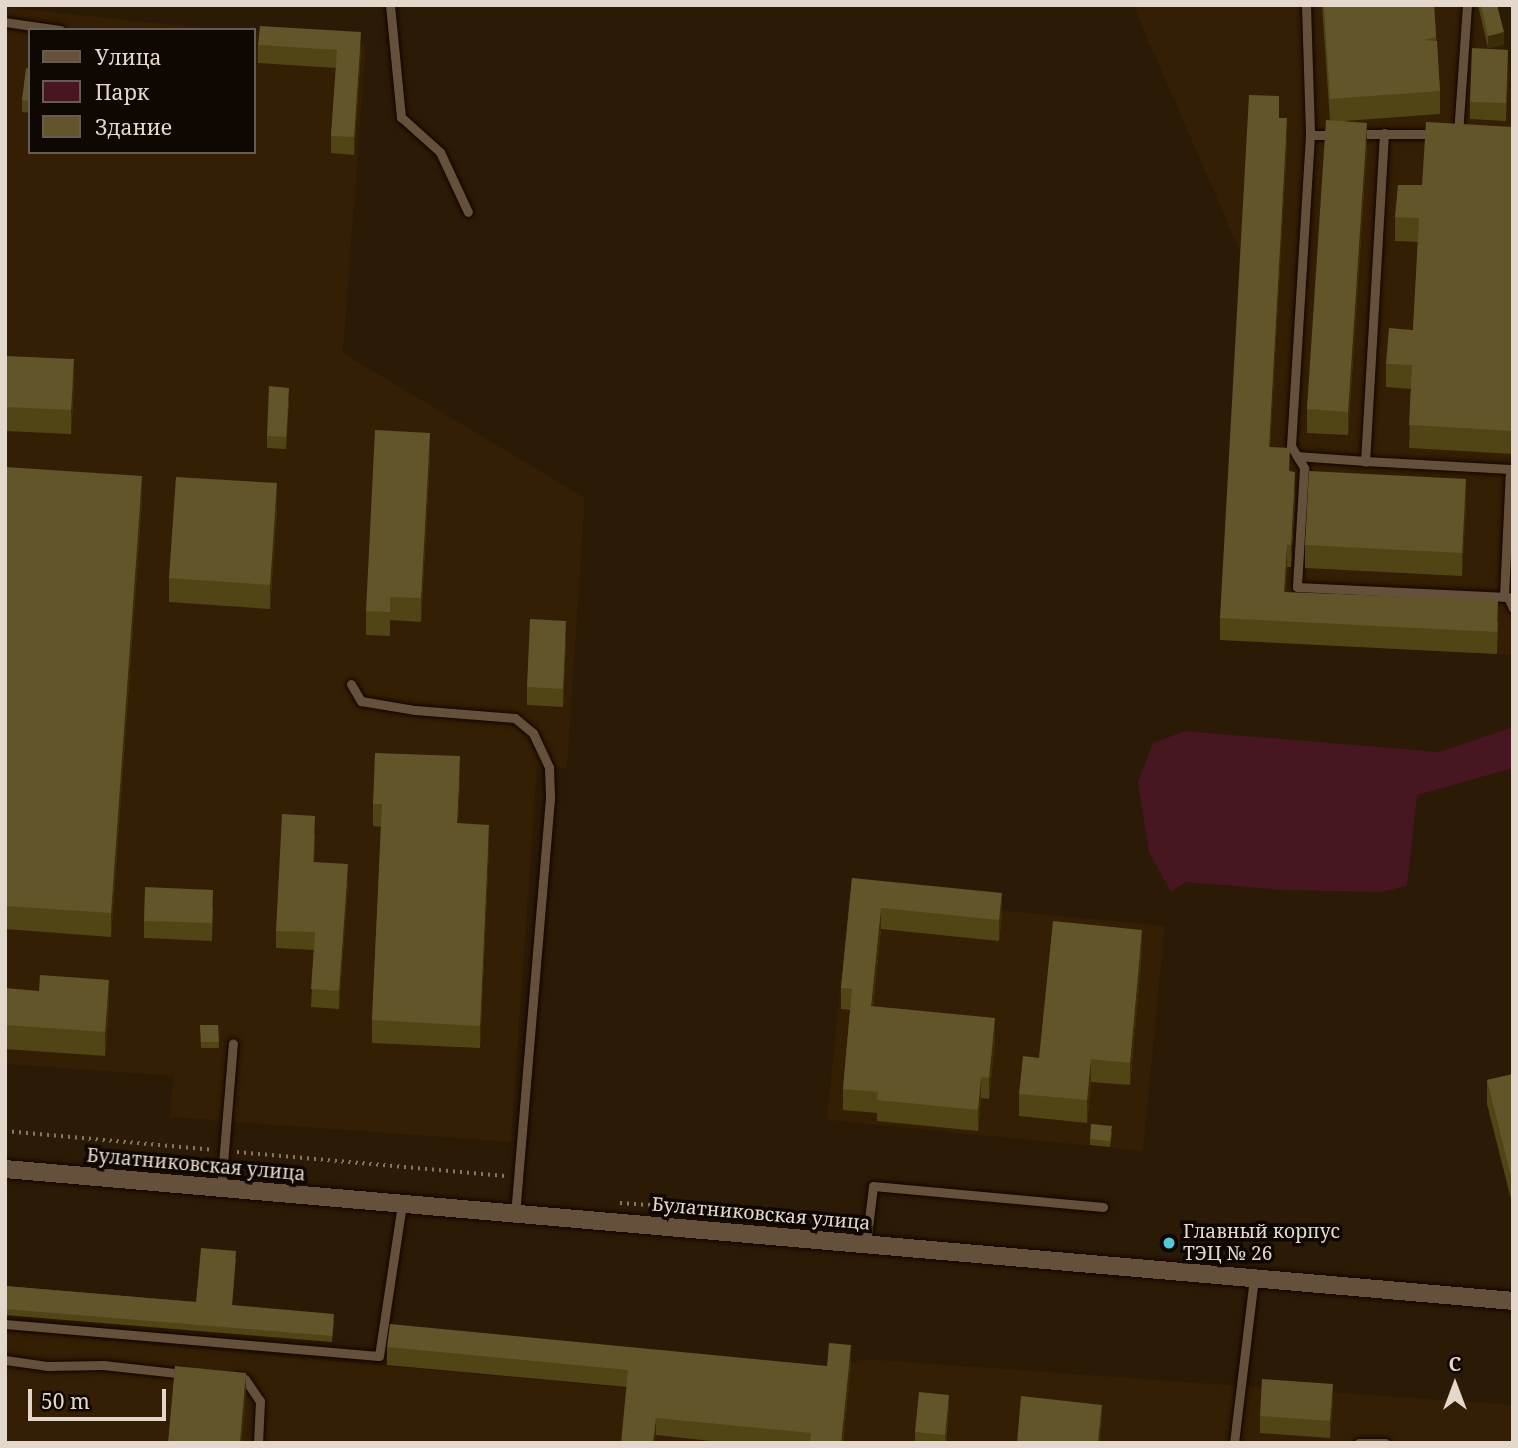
<!DOCTYPE html>
<meta charset="utf-8">
<style>
body{margin:0}
#map{position:relative;width:1518px;height:1448px;overflow:hidden;background:#2b1a06;font-family:"Noto Serif",serif}
div>[style]{position:absolute}
[style*='--x']{left:calc(var(--x)*1px);top:calc(var(--y)*1px);width:calc(var(--w)*1px);rotate:calc(var(--a)*1deg)}
.built>*{inset:0;background:#341e04}
.green>*{inset:0;background:#471620}
.path>*{height:3.5px;margin-top:-1.75px;transform-origin:0;background:repeating-linear-gradient(90deg,#847666 0 2px,transparent 0 7px)}
.roads{filter:drop-shadow(0 0 2px #130400) drop-shadow(0 0 2px #130400)}
.lane>*{height:9px;margin:-4.5px;padding:0 4.5px;transform-origin:4.5px;border-radius:4.5px;background:#64503b}
.street>*{height:18px;margin:-9px;padding:0 9px;transform-origin:9px;border-radius:9px;background:#64503b}
.wall>*{inset:0;background:#514516}
.shaded-wall>*{inset:0;background:#3b2d07}
.building>*{inset:0;background:#615529}
.dots>*{width:19px;height:19px;translate:-50% -50%;box-sizing:border-box;border:4px solid #0e0702;border-radius:50%}
span{translate:-50% -50%;white-space:nowrap;text-align:center;line-height:1.15;-webkit-text-stroke:7px #0e0702;paint-order:stroke}
.street-label{font-size:19px;color:#e4d8cc}
.poi-label{font-size:19px;color:#e4d8cc}
.left{translate:0 -50%;text-align:left}
.frame{position:absolute;inset:0;border:7px solid #e4d8cc;pointer-events:none}
.legend{position:absolute;left:28px;top:28px;width:228px;height:126px;box-sizing:border-box;background:#0e0702;border:2px solid #645b53;margin:0;padding:9px 12px;list-style:none;font-size:21px;color:#e4d8cc}
.legend li{display:flex;align-items:center;gap:14px;height:35px}
.legend b{width:35px;border:2px solid #645b53}
.north{position:absolute;left:1420px;top:1350px;width:70px;height:70px;-webkit-text-stroke:5px #0e0702;paint-order:stroke;rotate:0deg;font-size:19px;font-weight:700;line-height:28px;text-align:center;color:#e4d8cc}
.north::after{content:'';display:block;margin:auto;width:24px;height:32px;background:#e4d8cc;clip-path:polygon(50% 0,100% 100%,50% 72%,0 100%)}
.scale{position:absolute;left:28px;top:1389px;width:138px;height:32px;box-sizing:border-box;border:4px solid #e4d8cc;border-top:0;padding-left:9px;font-size:21px;line-height:24px;white-space:nowrap;color:#e4d8cc;-webkit-text-stroke:5px #0e0702;paint-order:stroke}
</style>
<div id="map">
<div class="built">
<div style="clip-path:polygon(1133px 5px,1494px 5px,1513px 76px,1513px 655px,1220px 640px,1242px 256px)"></div>
<div style="clip-path:polygon(5px 7px,222px 30px,30px 30px,30px 152px,254px 152px,254px 33px,366px 45px,343px 353px,585px 498px,567px 768px,537px 766px,511px 1142px,170px 1117px,173px 1076px,5px 1064px)"></div>
<div style="clip-path:polygon(849px 896px,1165px 926px,1143px 1151px,827px 1120px)"></div>
<div style="clip-path:polygon(5px 1331px,846px 1408px,851px 1363px,865px 1359px,1513px 1405px,1513px 1443px,5px 1443px)"></div>
</div>
<div class="green">
<div style="clip-path:polygon(1513px 727px,1513px 768px,1417px 795px,1407px 886px,1380px 892px,1283px 890px,1186px 882px,1171px 892px,1149px 852px,1138px 782px,1153px 743px,1185px 731px,1439px 752px)"></div>
</div>
<div class="path">
<div style="--x:5;--y:1131;--w:208;--a:5.2"></div>
<div style="--x:237;--y:1152;--w:269;--a:5.1"></div>
<div style="--x:620;--y:1203;--w:238;--a:4.1"></div>
</div>
<div class="roads">
<div class="lane">
<div style="--x:390;--y:5;--w:113;--a:84.4"></div>
<div style="--x:401;--y:117;--w:52;--a:41.9"></div>
<div style="--x:440;--y:152;--w:66;--a:65"></div>
<div style="--x:1306;--y:5;--w:130;--a:88.2"></div>
<div style="--x:5;--y:22;--w:56;--a:8.3"></div>
<div style="--x:1384;--y:133;--w:329;--a:93.3"></div>
<div style="--x:1365;--y:461;--w:145;--a:3.2"></div>
<div style="--x:1510;--y:469;--w:128;--a:92.7"></div>
<div style="--x:1357;--y:134;--w:81;--a:0"></div>
<div style="--x:1458;--y:134;--w:129;--a:-86"></div>
<div style="--x:1336;--y:135;--w:26;--a:180"></div>
<div style="--x:1310;--y:135;--w:312;--a:93.5"></div>
<div style="--x:1291;--y:446;--w:26;--a:59"></div>
<div style="--x:1304;--y:468;--w:119;--a:93.4"></div>
<div style="--x:1297;--y:587;--w:211;--a:2.7"></div>
<div style="--x:1508;--y:597;--w:12;--a:66"></div>
<div style="--x:1297;--y:456;--w:68;--a:4.2"></div>
<div style="--x:351;--y:684;--w:20;--a:60"></div>
<div style="--x:361;--y:701;--w:55;--a:9.5"></div>
<div style="--x:415;--y:710;--w:100;--a:4.6"></div>
<div style="--x:515;--y:718;--w:23;--a:40"></div>
<div style="--x:533;--y:733;--w:38;--a:65"></div>
<div style="--x:549;--y:767;--w:31;--a:88"></div>
<div style="--x:550;--y:798;--w:417;--a:94.8"></div>
<div style="--x:221;--y:1188;--w:145;--a:-85.3"></div>
<div style="--x:866;--y:1244;--w:58;--a:-83.1"></div>
<div style="--x:873;--y:1186;--w:231;--a:5.2"></div>
<div style="--x:5;--y:1324;--w:375;--a:4.9"></div>
<div style="--x:379;--y:1356;--w:154;--a:-81.4"></div>
<div style="--x:5;--y:1360;--w:42;--a:8.1"></div>
<div style="--x:47;--y:1366;--w:56;--a:-1"></div>
<div style="--x:103;--y:1365;--w:81;--a:6.3"></div>
<div style="--x:236;--y:1377;--w:9;--a:13"></div>
<div style="--x:245;--y:1379;--w:27;--a:56"></div>
<div style="--x:260;--y:1401;--w:42;--a:92.7"></div>
<div style="--x:1234;--y:1443;--w:166;--a:-83.1"></div>
<div style="--x:1359;--y:1443;--w:26;--a:0"></div>
</div>
<div class="street">
<div style="--x:5;--y:1169;--w:1514;--a:5"></div>
</div>
</div>
<div class="wall">
<div style="clip-path:polygon(1322px 5px,1434px 5px,1440px 91px,1440px 114px,1345px 121px,1367px 146px,1348px 435px,1307px 433px,1307px 409px,1330px 120px)"></div>
<div style="clip-path:polygon(1478px 5px,1497px 5px,1504px 44px,1488px 48px)"></div>
<div style="clip-path:polygon(258px 45px,361px 50px,354px 155px,331px 153px,331px 136px,336px 68px,258px 63px)"></div>
<div style="clip-path:polygon(1508px 68px,1506px 121px,1470px 119px,1470px 102px)"></div>
<div style="clip-path:polygon(30px 69px,30px 113px,22px 112px,22px 100px)"></div>
<div style="clip-path:polygon(1279px 118px,1287px 141px,1270px 447px,1290px 471px,1295px 494px,1291px 567px,1287px 567px,1285px 592px,1498px 622px,1497px 654px,1220px 640px,1220px 618px)"></div>
<div style="clip-path:polygon(1513px 127px,1513px 454px,1409px 448px,1411px 389px,1386px 387px,1386px 364px,1413px 330px,1418px 242px,1395px 241px,1395px 217px,1422px 185px)"></div>
<div style="clip-path:polygon(5px 356px,74px 383px,71px 434px,5px 431px)"></div>
<div style="clip-path:polygon(289px 400px,286px 449px,267px 448px,267px 436px)"></div>
<div style="clip-path:polygon(430px 457px,421px 622px,390px 620px,390px 636px,366px 635px,366px 611px)"></div>
<div style="clip-path:polygon(5px 467px,142px 500px,111px 937px,5px 929px)"></div>
<div style="clip-path:polygon(1466px 503px,1462px 576px,1305px 568px,1305px 545px)"></div>
<div style="clip-path:polygon(277px 507px,270px 609px,169px 602px,169px 578px)"></div>
<div style="clip-path:polygon(566px 639px,563px 707px,527px 705px,527px 687px)"></div>
<div style="clip-path:polygon(460px 778px,458px 823px,489px 847px,480px 1048px,372px 1043px,372px 1020px,381px 827px,373px 826px,373px 804px)"></div>
<div style="clip-path:polygon(315px 833px,314px 862px,348px 882px,339px 1009px,311px 1007px,314px 950px,276px 948px,276px 931px)"></div>
<div style="clip-path:polygon(852px 878px,1002px 914px,999px 941px,881px 929px,873px 1007px,995px 1040px,989px 1099px,981px 1098px,978px 1131px,877px 1121px,877px 1113px,843px 1110px,843px 1089px,850px 1010px,841px 1009px,841px 988px)"></div>
<div style="clip-path:polygon(213px 908px,212px 941px,144px 938px,144px 921px)"></div>
<div style="clip-path:polygon(1142px 952px,1130px 1085px,1091px 1082px,1087px 1123px,1019px 1116px,1019px 1094px,1039px 1058px)"></div>
<div style="clip-path:polygon(5px 989px,109px 1003px,105px 1056px,5px 1049px)"></div>
<div style="clip-path:polygon(200px 1025px,218px 1025px,219px 1048px,201px 1048px)"></div>
<div style="clip-path:polygon(1513px 1074px,1513px 1207px,1487px 1104px,1487px 1080px)"></div>
<div style="clip-path:polygon(1112px 1132px,1110px 1147px,1090px 1145px,1090px 1139px)"></div>
<div style="clip-path:polygon(236px 1258px,232px 1305px,334px 1320px,332px 1342px,5px 1315px,5px 1286px,196px 1302px)"></div>
<div style="clip-path:polygon(387px 1347px,827px 1366px,851px 1363px,843px 1443px,730px 1443px,656px 1435px,627px 1387px,387px 1365px)"></div>
<div style="clip-path:polygon(1333px 1401px,1330px 1438px,1260px 1433px,1260px 1416px)"></div>
<div style="clip-path:polygon(949px 1407px,946px 1443px,915px 1443px,915px 1432px)"></div>
</div>
<div class="shaded-wall">
<div style="clip-path:polygon(361px 32px,361px 50px,354px 155px,354px 137px)"></div>
<div style="clip-path:polygon(1504px 32px,1504px 44px,1488px 48px,1488px 36px)"></div>
<div style="clip-path:polygon(1508px 50px,1508px 68px,1506px 121px,1506px 103px)"></div>
<div style="clip-path:polygon(1287px 118px,1287px 141px,1269px 469px,1269px 447px)"></div>
<div style="clip-path:polygon(1367px 123px,1367px 146px,1348px 435px,1348px 412px)"></div>
<div style="clip-path:polygon(74px 359px,74px 383px,71px 434px,71px 410px)"></div>
<div style="clip-path:polygon(430px 433px,430px 457px,421px 622px,421px 598px)"></div>
<div style="clip-path:polygon(1295px 472px,1295px 494px,1291px 567px,1291px 545px)"></div>
<div style="clip-path:polygon(142px 476px,142px 500px,111px 937px,111px 913px)"></div>
<div style="clip-path:polygon(1466px 479px,1466px 503px,1462px 576px,1462px 553px)"></div>
<div style="clip-path:polygon(277px 483px,277px 507px,270px 609px,270px 585px)"></div>
<div style="clip-path:polygon(1287px 545px,1287px 567px,1284px 614px,1284px 592px)"></div>
<div style="clip-path:polygon(566px 621px,566px 639px,563px 707px,563px 689px)"></div>
<div style="clip-path:polygon(460px 756px,460px 778px,457px 846px,457px 823px)"></div>
<div style="clip-path:polygon(489px 825px,489px 847px,480px 1048px,480px 1026px)"></div>
<div style="clip-path:polygon(348px 864px,348px 882px,339px 1009px,339px 991px)"></div>
<div style="clip-path:polygon(1002px 893px,1002px 914px,999px 941px,999px 920px)"></div>
<div style="clip-path:polygon(881px 908px,881px 929px,871px 1028px,871px 1006px)"></div>
<div style="clip-path:polygon(1142px 930px,1142px 952px,1130px 1085px,1130px 1063px)"></div>
<div style="clip-path:polygon(109px 980px,109px 1003px,105px 1056px,105px 1032px)"></div>
<div style="clip-path:polygon(995px 1018px,995px 1040px,989px 1099px,989px 1078px)"></div>
<div style="clip-path:polygon(1091px 1059px,1091px 1082px,1087px 1123px,1087px 1100px)"></div>
<div style="clip-path:polygon(981px 1077px,981px 1098px,978px 1131px,978px 1110px)"></div>
<div style="clip-path:polygon(851px 1345px,851px 1363px,843px 1443px,841px 1443px)"></div>
<div style="clip-path:polygon(246px 1373px,246px 1396px,242px 1443px,240px 1443px)"></div>
<div style="clip-path:polygon(1333px 1384px,1333px 1401px,1330px 1438px,1330px 1421px)"></div>
<div style="clip-path:polygon(949px 1395px,949px 1407px,945px 1443px,945px 1435px)"></div>
<div style="clip-path:polygon(1102px 1405px,1102px 1422px,1100px 1443px,1098px 1443px)"></div>
<div style="clip-path:polygon(656px 1418px,656px 1435px,655px 1443px,653px 1443px)"></div>
</div>
<div class="building">
<div style="clip-path:polygon(1324px 5px,1434px 5px,1436px 37px,1424px 40px,1437px 41px,1440px 91px,1330px 99px)"></div>
<div style="clip-path:polygon(1481px 5px,1497px 5px,1504px 32px,1488px 36px)"></div>
<div style="clip-path:polygon(260px 26px,361px 32px,354px 137px,331px 136px,337px 50px,258px 45px)"></div>
<div style="clip-path:polygon(1472px 48px,1508px 50px,1506px 103px,1470px 102px)"></div>
<div style="clip-path:polygon(26px 68px,30px 69px,30px 101px,22px 100px)"></div>
<div style="clip-path:polygon(1249px 95px,1279px 96px,1279px 118px,1287px 118px,1269px 447px,1290px 448px,1289px 471px,1295px 472px,1291px 545px,1287px 545px,1284px 592px,1498px 600px,1497px 632px,1220px 618px)"></div>
<div style="clip-path:polygon(1326px 120px,1367px 123px,1348px 412px,1307px 409px)"></div>
<div style="clip-path:polygon(1426px 122px,1513px 127px,1513px 431px,1409px 425px,1412px 365px,1386px 364px,1389px 328px,1413px 330px,1419px 218px,1395px 217px,1398px 185px,1422px 185px)"></div>
<div style="clip-path:polygon(5px 356px,74px 359px,71px 410px,5px 407px)"></div>
<div style="clip-path:polygon(269px 386px,289px 388px,286px 437px,267px 436px)"></div>
<div style="clip-path:polygon(375px 430px,430px 433px,421px 598px,390px 597px,390px 612px,366px 611px)"></div>
<div style="clip-path:polygon(5px 467px,142px 476px,111px 913px,5px 906px)"></div>
<div style="clip-path:polygon(1309px 471px,1466px 479px,1462px 553px,1305px 545px)"></div>
<div style="clip-path:polygon(176px 477px,277px 483px,270px 585px,169px 578px)"></div>
<div style="clip-path:polygon(530px 619px,566px 621px,563px 689px,527px 687px)"></div>
<div style="clip-path:polygon(375px 753px,460px 756px,457px 823px,489px 825px,480px 1026px,372px 1020px,382px 804px,373px 804px)"></div>
<div style="clip-path:polygon(282px 814px,315px 816px,313px 862px,348px 864px,339px 991px,311px 989px,315px 932px,276px 931px)"></div>
<div style="clip-path:polygon(852px 878px,1002px 893px,999px 920px,881px 908px,871px 1006px,995px 1018px,989px 1078px,981px 1077px,978px 1110px,877px 1100px,878px 1092px,843px 1089px,852px 989px,841px 988px)"></div>
<div style="clip-path:polygon(145px 887px,213px 890px,212px 923px,144px 921px)"></div>
<div style="clip-path:polygon(1053px 921px,1142px 930px,1130px 1063px,1091px 1059px,1087px 1100px,1019px 1094px,1023px 1056px,1039px 1058px)"></div>
<div style="clip-path:polygon(40px 975px,109px 980px,105px 1032px,5px 1025px,5px 988px,39px 991px)"></div>
<div style="clip-path:polygon(200px 1025px,218px 1025px,219px 1042px,201px 1042px)"></div>
<div style="clip-path:polygon(1513px 1074px,1513px 1184px,1487px 1080px)"></div>
<div style="clip-path:polygon(1091px 1124px,1112px 1126px,1110px 1141px,1090px 1139px)"></div>
<div style="clip-path:polygon(201px 1248px,236px 1251px,232px 1305px,334px 1314px,332px 1336px,5px 1309px,5px 1286px,196px 1302px)"></div>
<div style="clip-path:polygon(390px 1324px,827px 1366px,829px 1343px,851px 1345px,841px 1443px,810px 1443px,811px 1433px,656px 1418px,653px 1443px,621px 1443px,628px 1370px,387px 1347px)"></div>
<div style="clip-path:polygon(175px 1366px,246px 1373px,240px 1443px,168px 1443px)"></div>
<div style="clip-path:polygon(1262px 1379px,1333px 1384px,1330px 1421px,1260px 1416px)"></div>
<div style="clip-path:polygon(919px 1392px,949px 1395px,945px 1435px,915px 1432px)"></div>
<div style="clip-path:polygon(1021px 1396px,1102px 1405px,1098px 1443px,1017px 1443px)"></div>
</div>
<div class="dots">
<div style="left:1169px;top:1243px;background:#53cadc"></div>
</div>
<div class="street-label">
<span style="left:196px;top:1165px;rotate:5deg">Булатниковская улица</span>
<span style="left:761px;top:1214px;rotate:5deg">Булатниковская улица</span>
</div>
<div class="poi-label">
<span class="left" style="left:1183px;top:1243px">Главный корпус<br>ТЭЦ № 26</span>
</div>
<div class="frame"></div>
<ul class="legend">
<li><b style="height:9px;background:#64503b"></b>Улица</li>
<li><b style="height:19px;background:#471620"></b>Парк</li>
<li><b style="height:19px;background:#615529"></b>Здание</li>
</ul>
<div class="north">С</div>
<div class="scale">50 m</div>
</div>
